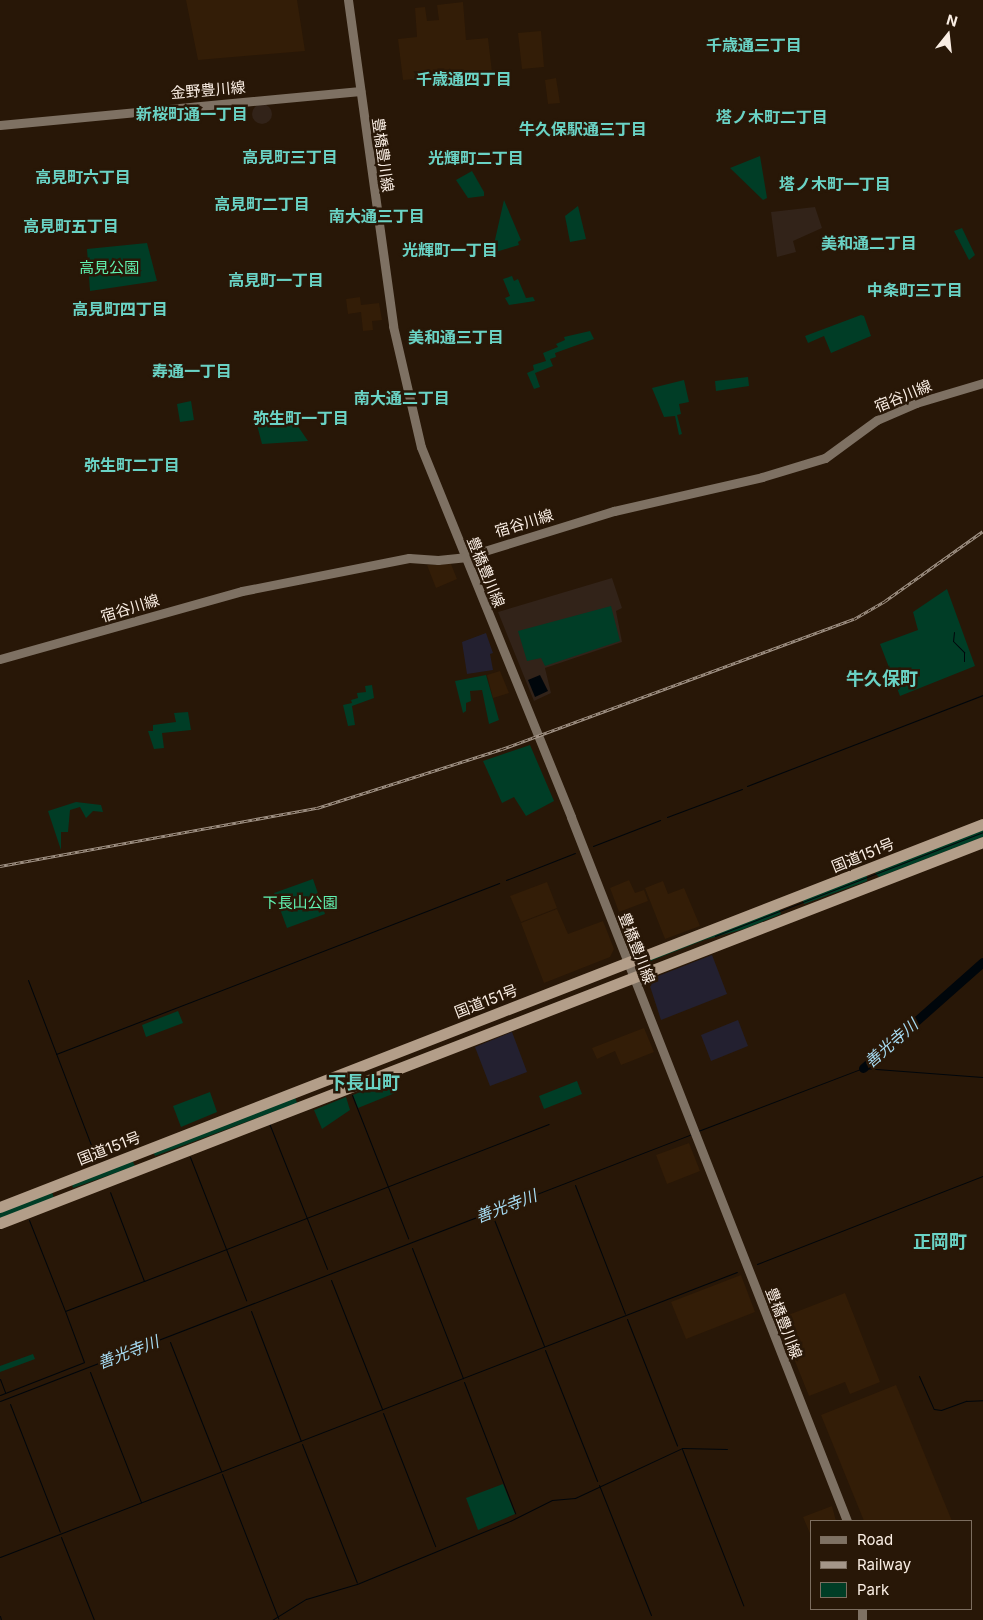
<!DOCTYPE html>
<meta charset="utf-8">
<style>
body{margin:0}
#map{position:relative;width:983px;height:1620px;overflow:hidden;background:#281707;font-family:Inter,"Noto Sans JP",sans-serif}
div>[style]{position:absolute}
[style*='--x']{left:calc(var(--x)*1px);top:calc(var(--y)*1px);width:calc(var(--w)*1px);rotate:calc(var(--a)*1deg)}
.built>*{inset:0;background:#331d07}
.industrial>*{inset:0;background:#232030}
.education>*{inset:0;background:#322319}
.round{border-radius:50%}
.green>*{inset:0;background:#003d26}
.water>*{inset:0;background:#00060b}
.stream>*{height:1px;margin:-0.5px;padding:0 0.5px;transform-origin:0.5px;border-radius:0.5px;background:#00060b}
.river>*{height:9px;margin:-4.5px;padding:0 4.5px;transform-origin:4.5px;border-radius:4.5px;background:#00060b}
.secondary>*{height:9px;margin:-4.5px;padding:0 4.5px;transform-origin:4.5px;border-radius:4.5px;background:#7e7163}
.highway>*{height:11px;margin:-5.5px;padding:0 5.5px;transform-origin:5.5px;border-radius:5.5px;background:#b39e89}
.rail>*{height:3px;margin-top:-1.5px;transform-origin:0;background:repeating-linear-gradient(90deg,#281707 0 4px,#a49689 0 8px);box-sizing:border-box;border-block:1px solid #a49689}
span{translate:-50% -50%;white-space:nowrap;text-align:center;line-height:1.15;-webkit-text-stroke:5px #281707;paint-order:stroke}
.street-label{font-size:15px;color:#faeee4}
.park-label{font-size:15px;color:#61f3b1}
.neighbourhood-label{font-size:16px;color:#6ad3c5;font-weight:700}
.water-label{font-size:16px;color:#a7dcf3;font-style:italic}
.quarter-label{font-size:18px;color:#6ad3c5;font-weight:700}
.legend{position:absolute;left:810px;top:1520px;width:162px;height:90px;box-sizing:border-box;background:#281707;border:1px solid #7c6d5f;margin:0;padding:6px 9px;list-style:none;font-size:15px;color:#faeee4}
.legend li{display:flex;align-items:center;gap:10px;height:25px}
.legend b{width:25px;border:1px solid #7c6d5f}
.north{position:absolute;left:923px;top:10px;width:50px;height:50px;-webkit-text-stroke:4px #281707;paint-order:stroke;rotate:16deg;font-size:14px;font-weight:700;line-height:20px;text-align:center;color:#faeee4}
.north::after{content:'';display:block;margin:auto;width:18px;height:22px;background:#faeee4;clip-path:polygon(50% 0,100% 100%,50% 72%,0 100%)}
</style>
<div id="map">
<div class="built">
<div style="clip-path:polygon(186px 0,297px 0,305px 51px,198px 60px)"></div>
<div style="clip-path:polygon(463px 2px,466px 40px,488px 38px,492px 72px,403px 80px,398px 39px,417px 37px,415px 8px,425px 7px,427px 21px,439px 20px,437px 5px)"></div>
<div style="clip-path:polygon(541px 31px,544px 67px,522px 69px,518px 33px)"></div>
<div style="clip-path:polygon(556px 78px,560px 103px,548px 104px,545px 80px)"></div>
<div style="clip-path:polygon(360px 297px,361px 305px,379px 303px,382px 320px,372px 321px,373px 330px,363px 331px,361px 312px,348px 314px,346px 299px)"></div>
<div style="clip-path:polygon(451px 564px,457px 579px,436px 588px,427px 565px)"></div>
<div style="clip-path:polygon(500px 671px,509px 693px,493px 698px,487px 675px)"></div>
<div style="clip-path:polygon(629px 880px,635px 893px,644px 890px,648px 901px,619px 912px,610px 888px)"></div>
<div style="clip-path:polygon(663px 881px,668px 894px,684px 888px,700px 926px,665px 939px,645px 888px)"></div>
<div style="clip-path:polygon(547px 882px,557px 908px,521px 922px,510px 896px)"></div>
<div style="clip-path:polygon(557px 909px,568px 934px,603px 921px,614px 949px,610px 957px,544px 983px,521px 923px)"></div>
<div style="clip-path:polygon(644px 1028px,654px 1052px,621px 1065px,615px 1051px,597px 1059px,592px 1048px)"></div>
<div style="clip-path:polygon(689px 1143px,700px 1171px,667px 1184px,656px 1155px)"></div>
<div style="clip-path:polygon(741px 1275px,755px 1312px,686px 1339px,671px 1302px)"></div>
<div style="clip-path:polygon(845px 1293px,880px 1382px,850px 1394px,845px 1382px,809px 1396px,778px 1319px)"></div>
<div style="clip-path:polygon(896px 1385px,952px 1521px,864px 1521px,821px 1415px)"></div>
<div style="clip-path:polygon(832px 1506px,836px 1521px,812px 1521px,812px 1538px,803px 1517px)"></div>
</div>
<div class="industrial">
<div style="clip-path:polygon(486px 633px,493px 653px,490px 654px,493px 670px,467px 674px,462px 642px)"></div>
<div style="clip-path:polygon(712px 955px,727px 994px,661px 1020px,648px 980px)"></div>
<div style="clip-path:polygon(738px 1020px,748px 1046px,711px 1061px,701px 1035px)"></div>
<div style="clip-path:polygon(512px 1032px,527px 1072px,490px 1086px,475px 1047px)"></div>
</div>
<div class="education">
<div class="round" style="left:252px;top:104px;width:20px;height:20px"></div>
<div style="clip-path:polygon(815px 207px,822px 228px,793px 241px,796px 252px,777px 257px,771px 212px)"></div>
<div style="clip-path:polygon(612px 578px,622px 608px,616px 611px,622px 642px,545px 668px,551px 693px,534px 701px,498px 612px)"></div>
</div>
<div class="green">
<div style="clip-path:polygon(760px 156px,767px 198px,763px 200px,730px 168px)"></div>
<div style="clip-path:polygon(472px 171px,484px 192px,484px 196px,468px 198px,456px 180px)"></div>
<div style="clip-path:polygon(504px 200px,521px 240px,518px 242px,519px 245px,492px 253px)"></div>
<div style="clip-path:polygon(578px 206px,586px 239px,570px 242px,565px 216px)"></div>
<div style="clip-path:polygon(962px 228px,975px 255px,969px 260px,954px 231px)"></div>
<div style="clip-path:polygon(147px 243px,157px 281px,90px 291px,87px 249px)"></div>
<div style="clip-path:polygon(512px 276px,514px 281px,518px 279px,526px 298px,533px 297px,535px 301px,509px 305px,505px 298px,510px 296px,503px 279px)"></div>
<div style="clip-path:polygon(861px 315px,864px 316px,871px 336px,831px 353px,824px 336px,808px 343px,805px 336px)"></div>
<div style="clip-path:polygon(590px 331px,594px 339px,555px 353px,556px 357px,550px 359px,553px 366px,535px 373px,540px 387px,534px 389px,527px 373px,534px 370px,533px 365px,546px 361px,543px 353px,558px 347px,556px 344px,565px 340px,564px 337px)"></div>
<div style="clip-path:polygon(748px 377px,749px 386px,716px 391px,715px 381px)"></div>
<div style="clip-path:polygon(684px 380px,689px 402px,679px 404px,681px 414px,677px 415px,682px 434px,679px 435px,675px 416px,664px 417px,652px 388px)"></div>
<div style="clip-path:polygon(191px 401px,194px 420px,180px 422px,177px 404px)"></div>
<div style="clip-path:polygon(293px 409px,301px 423px,297px 425px,308px 441px,262px 444px,257px 425px)"></div>
<div style="clip-path:polygon(947px 589px,975px 666px,900px 696px,880px 644px,918px 630px,913px 612px)"></div>
<div style="clip-path:polygon(611px 606px,620px 641px,545px 666px,541px 658px,527px 661px,518px 631px)"></div>
<div style="clip-path:polygon(486px 675px,499px 720px,489px 724px,482px 690px,470px 691px,471px 701px,466px 703px,466px 711px,463px 713px,455px 681px)"></div>
<div style="clip-path:polygon(372px 685px,374px 698px,352px 706px,355px 725px,348px 726px,343px 705px,352px 703px,351px 700px,358px 698px,357px 693px,366px 692px,365px 686px)"></div>
<div style="clip-path:polygon(188px 712px,191px 730px,162px 733px,164px 748px,154px 749px,148px 731px,153px 731px,153px 725px,176px 722px,174px 713px)"></div>
<div style="clip-path:polygon(530px 745px,554px 801px,526px 816px,514px 797px,502px 803px,483px 761px)"></div>
<div style="clip-path:polygon(76px 802px,101px 805px,103px 812px,93px 811px,86px 818px,80px 807px,70px 810px,68px 832px,61px 832px,61px 850px,48px 811px)"></div>
<div style="clip-path:polygon(983px 827px,983px 837px,879px 877px,875px 873px)"></div>
<div style="clip-path:polygon(867px 875px,867px 881px,804px 904px,802px 898px)"></div>
<div style="clip-path:polygon(313px 879px,325px 914px,287px 928px,274px 893px)"></div>
<div style="clip-path:polygon(779px 909px,781px 914px,744px 929px,704px 940px,648px 962px,646px 958px)"></div>
<div style="clip-path:polygon(178px 1011px,183px 1023px,146px 1037px,142px 1025px)"></div>
<div style="clip-path:polygon(390px 1080px,395px 1093px,358px 1108px,353px 1095px)"></div>
<div style="clip-path:polygon(577px 1081px,582px 1094px,544px 1109px,539px 1096px)"></div>
<div style="clip-path:polygon(210px 1092px,217px 1112px,181px 1127px,173px 1106px)"></div>
<div style="clip-path:polygon(295px 1097px,297px 1103px,155px 1156px,152px 1149px)"></div>
<div style="clip-path:polygon(346px 1097px,350px 1110px,322px 1129px,314px 1110px)"></div>
<div style="clip-path:polygon(132px 1160px,135px 1166px,73px 1188px,71px 1181px)"></div>
<div style="clip-path:polygon(51px 1189px,54px 1198px,0 1218px,0 1208px)"></div>
<div style="clip-path:polygon(33px 1354px,35px 1359px,0 1372px,0 1366px)"></div>
<div style="clip-path:polygon(503px 1484px,515px 1514px,478px 1530px,466px 1498px)"></div>
</div>
<div class="water">
<div style="clip-path:polygon(540px 675px,548px 691px,535px 697px,528px 680px)"></div>
</div>
<div class="stream">
<div style="--x:954;--y:632;--w:9;--a:96"></div>
<div style="--x:953;--y:641;--w:16;--a:45"></div>
<div style="--x:964;--y:652;--w:9;--a:90"></div>
<div style="--x:747;--y:786;--w:253;--a:-21.1"></div>
<div style="--x:667;--y:817;--w:80;--a:-20.5"></div>
<div style="--x:593;--y:846;--w:72;--a:-21.2"></div>
<div style="--x:506;--y:880;--w:74;--a:-21.4"></div>
<div style="--x:715;--y:936;--w:287;--a:-21.2"></div>
<div style="--x:28;--y:980;--w:191;--a:69.1"></div>
<div style="--x:56;--y:1054;--w:475;--a:-21.1"></div>
<div style="--x:352;--y:1095;--w:154;--a:68.6"></div>
<div style="--x:269;--y:1123;--w:157;--a:68.3"></div>
<div style="--x:698;--y:1131;--w:177;--a:-20.9"></div>
<div style="--x:863;--y:1068;--w:120;--a:4.3"></div>
<div style="--x:190;--y:1157;--w:154;--a:68.6"></div>
<div style="--x:575;--y:1185;--w:138;--a:68.8"></div>
<div style="--x:493;--y:1217;--w:139;--a:68.4"></div>
<div style="--x:29;--y:1220;--w:98;--a:68.4"></div>
<div style="--x:412;--y:1248;--w:140;--a:68.6"></div>
<div style="--x:757;--y:1264;--w:243;--a:-21.3"></div>
<div style="--x:331;--y:1280;--w:139;--a:68.4"></div>
<div style="--x:144;--y:1281;--w:434;--a:-21.2"></div>
<div style="--x:251;--y:1311;--w:139;--a:69"></div>
<div style="--x:627;--y:1319;--w:136;--a:68.4"></div>
<div style="--x:170;--y:1342;--w:139;--a:68.4"></div>
<div style="--x:545;--y:1350;--w:141;--a:68.3"></div>
<div style="--x:90;--y:1372;--w:140;--a:68.6"></div>
<div style="--x:919;--y:1376;--w:36;--a:66"></div>
<div style="--x:934;--y:1409;--w:7;--a:8"></div>
<div style="--x:941;--y:1410;--w:27;--a:-20"></div>
<div style="--x:966;--y:1401;--w:17;--a:-3"></div>
<div style="--x:0;--y:1379;--w:14;--a:69"></div>
<div style="--x:464;--y:1382;--w:141;--a:68.7"></div>
<div style="--x:0;--y:1395;--w:90;--a:-21.4"></div>
<div style="--x:84;--y:1362;--w:54;--a:-110.4"></div>
<div style="--x:65;--y:1311;--w:85;--a:-20.8"></div>
<div style="--x:144;--y:1281;--w:95;--a:-110.9"></div>
<div style="--x:0;--y:1401;--w:742;--a:-21.1"></div>
<div style="--x:10;--y:1404;--w:137;--a:68.7"></div>
<div style="--x:383;--y:1413;--w:143;--a:68.6"></div>
<div style="--x:302;--y:1444;--w:149;--a:68.4"></div>
<div style="--x:682;--y:1449;--w:168;--a:68.6"></div>
<div style="--x:222;--y:1474;--w:155;--a:68.7"></div>
<div style="--x:599;--y:1485;--w:140;--a:68.2"></div>
<div style="--x:61;--y:1537;--w:89;--a:68.3"></div>
<div style="--x:0;--y:1557;--w:790;--a:-21.14"></div>
<div style="--x:0;--y:1616;--w:4;--a:76"></div>
<div style="--x:272;--y:1620;--w:40;--a:-32"></div>
<div style="--x:306;--y:1599;--w:53;--a:-16.4"></div>
<div style="--x:357;--y:1584;--w:165;--a:-22.4"></div>
<div style="--x:510;--y:1521;--w:47;--a:-26.6"></div>
<div style="--x:552;--y:1500;--w:23;--a:-5"></div>
<div style="--x:575;--y:1498;--w:118;--a:-25"></div>
<div style="--x:682;--y:1448;--w:45;--a:1.3"></div>
</div>
<div class="river">
<div style="--x:863;--y:1068;--w:160;--a:-41.5"></div>
</div>
<div class="secondary">
<div style="--x:348;--y:0;--w:329;--a:82.1"></div>
<div style="--x:393;--y:326;--w:124;--a:77"></div>
<div style="--x:421;--y:447;--w:399;--a:67.9"></div>
<div style="--x:571;--y:817;--w:756;--a:68.59"></div>
<div style="--x:0;--y:125;--w:362;--a:-5.4"></div>
<div style="--x:0;--y:659;--w:251;--a:-15.7"></div>
<div style="--x:242;--y:591;--w:170;--a:-11.2"></div>
<div style="--x:409;--y:558;--w:29;--a:4"></div>
<div style="--x:438;--y:560;--w:27;--a:-6"></div>
<div style="--x:465;--y:557;--w:156;--a:-17.2"></div>
<div style="--x:614;--y:511;--w:152;--a:-12.9"></div>
<div style="--x:762;--y:477;--w:66;--a:-16.8"></div>
<div style="--x:825;--y:458;--w:64;--a:-36.2"></div>
<div style="--x:877;--y:420;--w:43;--a:-23.6"></div>
<div style="--x:916;--y:403;--w:70;--a:-16.6"></div>
<div style="--x:862;--y:1609;--w:11;--a:90"></div>
</div>
<div class="highway">
<div style="--x:0;--y:1207;--w:1055;--a:-21.29"></div>
<div style="--x:0;--y:1223;--w:1054;--a:-21.19"></div>
</div>
<div class="rail">
<div style="--x:0;--y:866;--w:322;--a:-10.4"></div>
<div style="--x:317;--y:808;--w:194;--a:-17.7"></div>
<div style="--x:502;--y:749;--w:375;--a:-20.3"></div>
<div style="--x:854;--y:619;--w:36;--a:-30"></div>
<div style="--x:885;--y:601;--w:120;--a:-35.5"></div>
</div>
<div class="street-label">
<span style="left:208px;top:90px;rotate:-5deg">金野豊川線</span>
<span style="left:383px;top:155px;rotate:82deg">豊橋豊川線</span>
<span style="left:903px;top:396px;rotate:-22deg">宿谷川線</span>
<span style="left:524px;top:523px;rotate:-17deg">宿谷川線</span>
<span style="left:486px;top:572px;rotate:68deg">豊橋豊川線</span>
<span style="left:130px;top:608px;rotate:-17deg">宿谷川線</span>
<span style="left:863px;top:855px;rotate:-22deg">国道151号</span>
<span style="left:637px;top:948px;rotate:69deg">豊橋豊川線</span>
<span style="left:486px;top:1001px;rotate:-21deg">国道151号</span>
<span style="left:109px;top:1148px;rotate:-21deg">国道151号</span>
<span style="left:784px;top:1323px;rotate:69deg">豊橋豊川線</span>
</div>
<div class="park-label">
<span style="left:109px;top:268px">高見公園</span>
<span style="left:300px;top:903px">下長山公園</span>
</div>
<div class="neighbourhood-label">
<span style="left:754px;top:45px">千歳通三丁目</span>
<span style="left:464px;top:79px">千歳通四丁目</span>
<span style="left:192px;top:114px">新桜町通一丁目</span>
<span style="left:772px;top:117px">塔ノ木町二丁目</span>
<span style="left:583px;top:129px">牛久保駅通三丁目</span>
<span style="left:290px;top:157px">高見町三丁目</span>
<span style="left:476px;top:158px">光輝町二丁目</span>
<span style="left:83px;top:177px">高見町六丁目</span>
<span style="left:835px;top:184px">塔ノ木町一丁目</span>
<span style="left:262px;top:204px">高見町二丁目</span>
<span style="left:377px;top:216px">南大通三丁目</span>
<span style="left:71px;top:226px">高見町五丁目</span>
<span style="left:869px;top:243px">美和通二丁目</span>
<span style="left:450px;top:250px">光輝町一丁目</span>
<span style="left:276px;top:280px">高見町一丁目</span>
<span style="left:915px;top:290px">中条町三丁目</span>
<span style="left:120px;top:309px">高見町四丁目</span>
<span style="left:456px;top:337px">美和通三丁目</span>
<span style="left:192px;top:371px">寿通一丁目</span>
<span style="left:402px;top:398px">南大通二丁目</span>
<span style="left:301px;top:418px">弥生町一丁目</span>
<span style="left:132px;top:465px">弥生町二丁目</span>
</div>
<div class="water-label">
<span style="left:891px;top:1043px;rotate:-41deg">善光寺川</span>
<span style="left:506px;top:1206px;rotate:-21deg">善光寺川</span>
<span style="left:128px;top:1352px;rotate:-21deg">善光寺川</span>
</div>
<div class="quarter-label">
<span style="left:882px;top:679px">牛久保町</span>
<span style="left:364px;top:1083px">下長山町</span>
<span style="left:940px;top:1242px">正岡町</span>
</div>
<ul class="legend">
<li><b style="height:6px;background:#7e7163"></b>Road</li>
<li><b style="height:6px;background:#a49689"></b>Railway</li>
<li><b style="height:14px;background:#003d26"></b>Park</li>
</ul>
<div class="north">N</div>
</div>
